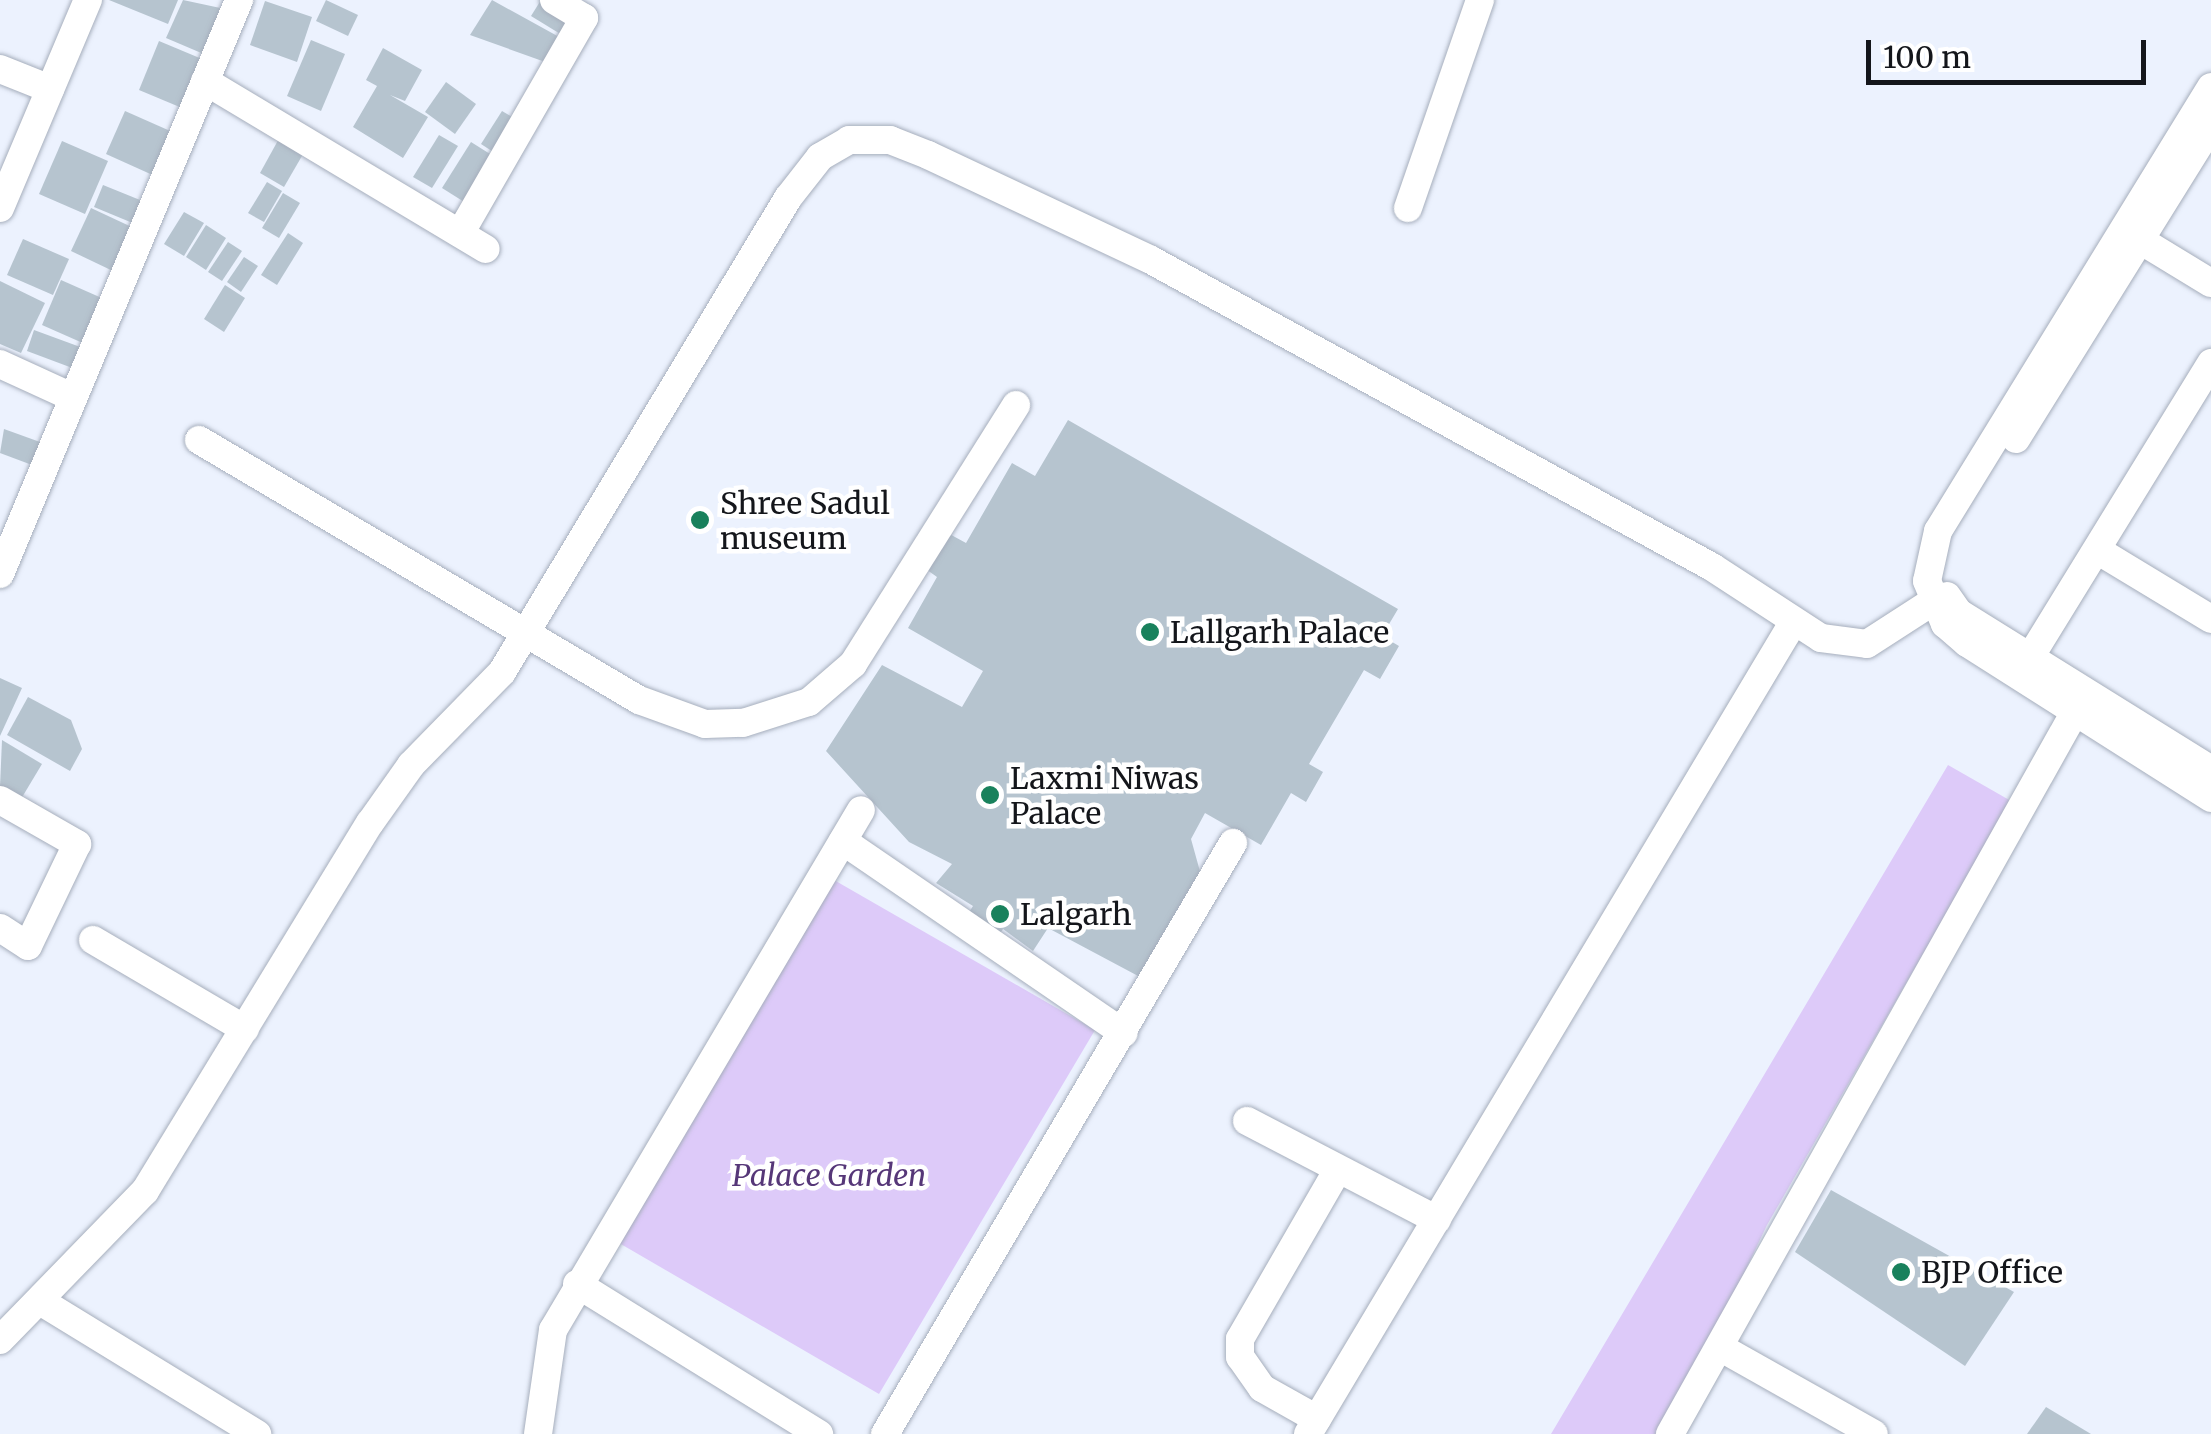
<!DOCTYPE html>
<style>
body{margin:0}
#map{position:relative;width:2211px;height:1434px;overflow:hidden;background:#ecf2fe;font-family:Merriweather,serif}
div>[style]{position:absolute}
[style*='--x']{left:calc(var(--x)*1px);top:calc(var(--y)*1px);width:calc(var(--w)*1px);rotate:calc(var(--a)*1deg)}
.green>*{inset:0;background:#ddcaf9}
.building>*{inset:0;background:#b6c4cf}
.roads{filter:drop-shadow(0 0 2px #a6aebc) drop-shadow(0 0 2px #a6aebc)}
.minor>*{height:28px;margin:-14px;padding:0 14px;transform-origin:14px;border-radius:14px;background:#fff}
.dots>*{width:28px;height:28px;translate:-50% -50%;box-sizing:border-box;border:5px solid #fff;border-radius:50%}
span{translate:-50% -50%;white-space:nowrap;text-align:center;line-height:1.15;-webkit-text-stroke:9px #fff;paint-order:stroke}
.poi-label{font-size:30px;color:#14161b}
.left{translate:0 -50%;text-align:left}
.park-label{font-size:30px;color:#563778;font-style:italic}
.scale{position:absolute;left:1866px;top:40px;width:280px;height:45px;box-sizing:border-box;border:5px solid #14161b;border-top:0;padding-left:12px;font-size:30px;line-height:35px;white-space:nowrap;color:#14161b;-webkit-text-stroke:8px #fff;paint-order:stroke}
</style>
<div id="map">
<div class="green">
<div style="clip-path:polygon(1948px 765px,2011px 801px,1767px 1225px,1708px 1349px,1655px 1434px,1551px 1434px)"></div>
<div style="clip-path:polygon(834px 880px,1095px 1030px,879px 1394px,607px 1236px)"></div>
</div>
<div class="building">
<div style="clip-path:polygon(109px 0,178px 0,168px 24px)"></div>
<div style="clip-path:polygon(183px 0,225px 9px,206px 55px,166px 38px)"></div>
<div style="clip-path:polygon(326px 0,358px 15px,348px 36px,316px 21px)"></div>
<div style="clip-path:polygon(492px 0,561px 38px,548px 63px,470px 35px)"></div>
<div style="clip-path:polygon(541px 0,573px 16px,562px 35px,531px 16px)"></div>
<div style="clip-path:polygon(265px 1px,312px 17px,297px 62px,250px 45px)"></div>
<div style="clip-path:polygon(311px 40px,345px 54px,321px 111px,287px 96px)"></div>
<div style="clip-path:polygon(159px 41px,202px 59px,182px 108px,139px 90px)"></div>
<div style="clip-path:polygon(383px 48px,422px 70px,405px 101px,390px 95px,428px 117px,403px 158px,353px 127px,377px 86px,366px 80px)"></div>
<div style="clip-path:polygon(446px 82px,476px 104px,455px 134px,425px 112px)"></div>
<div style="clip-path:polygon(125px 111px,177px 134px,157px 177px,106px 154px)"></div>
<div style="clip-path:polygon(502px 111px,522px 123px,501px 157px,481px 144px)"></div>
<div style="clip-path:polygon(281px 135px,306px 149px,284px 187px,260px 173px)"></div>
<div style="clip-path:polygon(439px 135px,458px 146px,432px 188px,413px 177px)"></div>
<div style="clip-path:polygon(62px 141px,108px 161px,85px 214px,39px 194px)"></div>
<div style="clip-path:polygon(471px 142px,498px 159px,469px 205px,442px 188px)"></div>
<div style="clip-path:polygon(267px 182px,282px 191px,264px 222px,248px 213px)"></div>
<div style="clip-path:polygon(103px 185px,145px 202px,135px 224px,94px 207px)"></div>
<div style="clip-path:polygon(283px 193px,300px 203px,279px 238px,262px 228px)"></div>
<div style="clip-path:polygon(91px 208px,136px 229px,115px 272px,71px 251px)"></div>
<div style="clip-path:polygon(184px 212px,204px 223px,184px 256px,164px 244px)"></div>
<div style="clip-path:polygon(206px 225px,226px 238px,206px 270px,186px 257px)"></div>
<div style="clip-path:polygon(288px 233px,303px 243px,277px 285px,261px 275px)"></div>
<div style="clip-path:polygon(23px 239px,69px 259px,53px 295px,7px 275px)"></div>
<div style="clip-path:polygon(228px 242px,242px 251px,222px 281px,208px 272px)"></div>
<div style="clip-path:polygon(244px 257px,258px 266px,241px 292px,227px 282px)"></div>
<div style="clip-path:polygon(61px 280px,104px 299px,85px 344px,42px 325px)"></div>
<div style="clip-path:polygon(0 281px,45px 303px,21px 353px,0 344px)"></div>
<div style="clip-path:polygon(225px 285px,245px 298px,224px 332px,204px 319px)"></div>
<div style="clip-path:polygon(34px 330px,83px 348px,75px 369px,27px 351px)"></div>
<div style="clip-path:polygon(1068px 420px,1398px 609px,1382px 636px,1399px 646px,1380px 679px,1364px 670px,1309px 764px,1323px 772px,1306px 802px,1291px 793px,1261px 845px,1205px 813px,1191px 839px,1201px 875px,1140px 977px,1048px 928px,1033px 951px,1003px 929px,992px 946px,959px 928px,973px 906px,936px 883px,952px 864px,909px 842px,826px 751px,882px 665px,962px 707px,983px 671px,908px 628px,937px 577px,923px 567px,944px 531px,966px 543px,1012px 463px,1035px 476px)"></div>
<div style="clip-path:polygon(4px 429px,40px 442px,32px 465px,0 453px)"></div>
<div style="clip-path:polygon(0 678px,22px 688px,0 736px)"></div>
<div style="clip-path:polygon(28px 697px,71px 720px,82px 749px,70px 771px,7px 735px)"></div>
<div style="clip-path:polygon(2px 740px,42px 764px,21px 799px,0 787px)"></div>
<div style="clip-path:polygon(1831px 1190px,2014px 1292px,1965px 1366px,1795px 1252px)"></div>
<div style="clip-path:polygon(2046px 1407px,2091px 1434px,2027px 1434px)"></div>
</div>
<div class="roads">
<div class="minor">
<div style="--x:0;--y:69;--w:54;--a:21.8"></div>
<div style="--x:205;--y:81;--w:327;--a:30.9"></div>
<div style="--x:2211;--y:87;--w:521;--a:121.59"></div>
<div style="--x:1938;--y:531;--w:51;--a:102.4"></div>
<div style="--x:1927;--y:581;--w:47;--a:67.3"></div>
<div style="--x:1945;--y:624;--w:29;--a:41"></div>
<div style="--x:1967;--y:643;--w:289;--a:32.4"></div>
<div style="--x:0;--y:208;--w:226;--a:-67.1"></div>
<div style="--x:1408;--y:208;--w:220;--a:-70.9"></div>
<div style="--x:461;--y:232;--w:247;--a:-60.1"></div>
<div style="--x:584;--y:18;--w:35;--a:-149"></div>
<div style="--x:2127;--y:232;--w:98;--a:31.3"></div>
<div style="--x:0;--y:364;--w:79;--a:24.6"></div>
<div style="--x:2016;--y:439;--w:369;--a:-58.1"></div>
<div style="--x:199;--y:440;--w:511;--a:30.58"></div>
<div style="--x:639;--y:700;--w:70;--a:20"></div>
<div style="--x:705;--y:724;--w:38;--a:-2"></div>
<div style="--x:743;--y:723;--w:69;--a:-17.7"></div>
<div style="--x:809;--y:702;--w:58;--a:-40.8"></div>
<div style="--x:853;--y:664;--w:306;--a:-57.8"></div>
<div style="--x:2097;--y:550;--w:133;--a:31.2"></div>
<div style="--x:0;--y:574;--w:622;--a:-67.39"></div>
<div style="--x:1947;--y:596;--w:21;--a:55"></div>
<div style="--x:1959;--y:613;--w:297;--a:31.9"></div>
<div style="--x:2021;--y:672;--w:363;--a:-58.4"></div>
<div style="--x:0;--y:800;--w:89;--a:29.7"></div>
<div style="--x:77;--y:844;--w:113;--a:115.7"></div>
<div style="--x:28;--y:946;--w:33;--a:-147"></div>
<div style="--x:843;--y:841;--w:340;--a:34.4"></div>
<div style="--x:93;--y:940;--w:176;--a:30.4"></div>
<div style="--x:1247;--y:1121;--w:214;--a:27.5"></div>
<div style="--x:577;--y:1284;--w:285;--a:31.8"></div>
<div style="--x:45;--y:1304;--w:249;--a:31.5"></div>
<div style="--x:0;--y:1340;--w:208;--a:-45.8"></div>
<div style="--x:145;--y:1191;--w:431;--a:-58.6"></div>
<div style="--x:370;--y:823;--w:71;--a:-54.7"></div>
<div style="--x:411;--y:765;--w:130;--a:-45.6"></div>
<div style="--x:502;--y:672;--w:554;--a:-58.89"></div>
<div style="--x:788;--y:198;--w:52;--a:-52"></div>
<div style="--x:820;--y:157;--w:34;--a:-30"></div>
<div style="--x:849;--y:140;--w:41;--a:0"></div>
<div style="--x:890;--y:140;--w:41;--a:21.5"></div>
<div style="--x:928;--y:155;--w:246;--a:25.2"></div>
<div style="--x:1151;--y:260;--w:640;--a:28.69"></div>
<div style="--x:1712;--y:567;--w:130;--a:33.1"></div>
<div style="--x:1821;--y:638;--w:46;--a:7.4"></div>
<div style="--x:1867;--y:644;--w:77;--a:-32.9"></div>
<div style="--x:1723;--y:1349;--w:173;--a:29.4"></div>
<div style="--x:1317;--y:1419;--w:63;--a:-150.6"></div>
<div style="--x:1262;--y:1388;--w:38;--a:-125"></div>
<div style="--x:1240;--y:1357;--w:18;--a:-90"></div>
<div style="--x:1240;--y:1339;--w:196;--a:-60"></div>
<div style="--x:538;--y:1434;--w:105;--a:-81.8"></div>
<div style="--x:553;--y:1330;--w:604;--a:-59.36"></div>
<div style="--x:885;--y:1434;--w:686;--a:-59.51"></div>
<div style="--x:1308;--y:1434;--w:947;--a:-59.13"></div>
<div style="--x:1670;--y:1434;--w:822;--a:-60.72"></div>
</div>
</div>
<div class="dots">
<div style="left:700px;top:520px;background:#19815c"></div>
<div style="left:1150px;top:632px;background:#19815c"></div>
<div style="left:990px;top:795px;background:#19815c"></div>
<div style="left:1000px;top:914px;background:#19815c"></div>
<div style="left:1901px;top:1272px;background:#19815c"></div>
</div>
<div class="poi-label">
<span class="left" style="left:720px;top:520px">Shree Sadul<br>museum</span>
<span class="left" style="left:1170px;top:632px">Lallgarh Palace</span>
<span class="left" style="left:1010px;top:795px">Laxmi Niwas<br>Palace</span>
<span class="left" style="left:1020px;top:914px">Lalgarh</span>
<span class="left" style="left:1921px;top:1272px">BJP Office</span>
</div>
<div class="park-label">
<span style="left:829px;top:1175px">Palace Garden</span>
</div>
<div class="scale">100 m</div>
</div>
